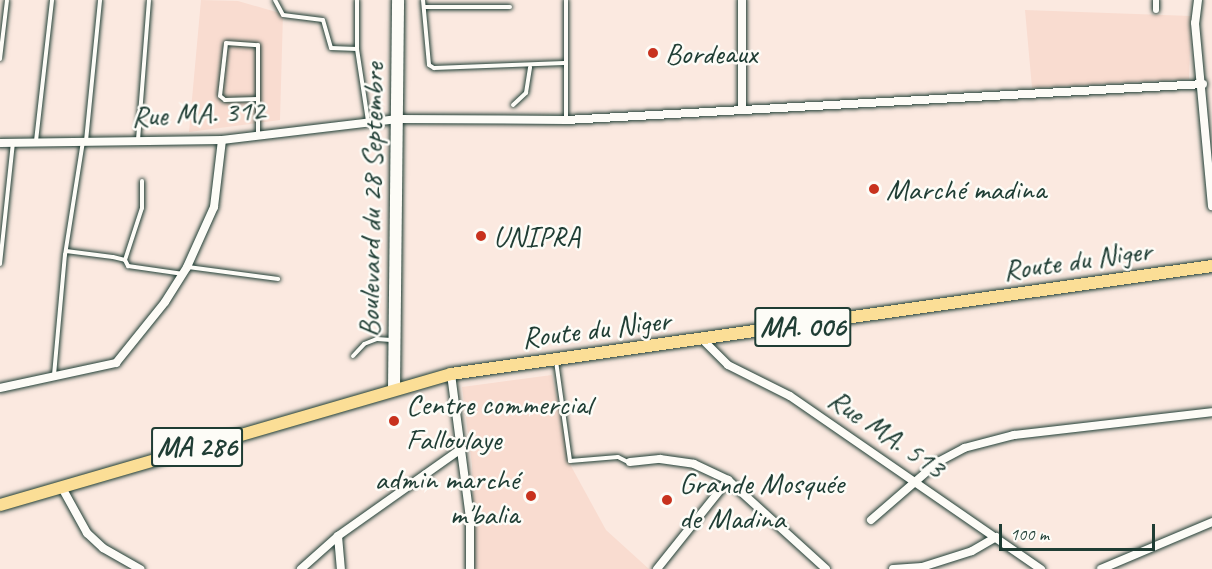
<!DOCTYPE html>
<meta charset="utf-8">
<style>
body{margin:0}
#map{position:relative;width:1212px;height:569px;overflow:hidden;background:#fbe9e0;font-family:Caveat,sans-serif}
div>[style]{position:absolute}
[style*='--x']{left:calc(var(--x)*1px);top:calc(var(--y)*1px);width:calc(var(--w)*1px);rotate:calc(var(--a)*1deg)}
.built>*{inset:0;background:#f9dcd0}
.roads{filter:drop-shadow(0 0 2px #1f3d34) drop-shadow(0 0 2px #1f3d34)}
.service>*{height:4px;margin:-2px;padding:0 2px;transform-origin:2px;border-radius:2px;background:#fdfcf7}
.pedestrian>*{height:6px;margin:-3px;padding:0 3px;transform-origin:3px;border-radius:3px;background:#fdfcf7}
.minor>*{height:8px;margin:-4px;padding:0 4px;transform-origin:4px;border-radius:4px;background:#fdfcf7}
.secondary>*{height:12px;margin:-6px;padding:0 6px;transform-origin:6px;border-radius:6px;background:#fdfcf7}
.primary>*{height:12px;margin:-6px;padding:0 6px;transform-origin:6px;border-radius:6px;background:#fbde96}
.dots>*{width:16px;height:16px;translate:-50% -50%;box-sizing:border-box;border:3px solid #fdfcf7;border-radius:50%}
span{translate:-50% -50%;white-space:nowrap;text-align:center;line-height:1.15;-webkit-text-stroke:5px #fdfcf7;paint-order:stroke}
.shield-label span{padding:2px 4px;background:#fdfcf7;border:2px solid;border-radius:4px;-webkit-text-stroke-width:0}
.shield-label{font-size:28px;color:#1f3d34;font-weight:700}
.poi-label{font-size:30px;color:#1f3d34}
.left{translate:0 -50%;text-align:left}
.right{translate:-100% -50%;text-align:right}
.street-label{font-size:30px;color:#1f3d34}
.scale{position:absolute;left:999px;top:524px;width:156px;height:27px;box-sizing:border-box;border:3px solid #1f3d34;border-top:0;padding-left:8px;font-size:18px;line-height:21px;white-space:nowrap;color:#1f3d34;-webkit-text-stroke:4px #fdfcf7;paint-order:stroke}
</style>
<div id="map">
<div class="built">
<div style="clip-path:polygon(201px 0,238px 1px,283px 14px,280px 120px,189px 132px)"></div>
<div style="clip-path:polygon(1025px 10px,1191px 16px,1189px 79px,1032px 88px)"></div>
<div style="clip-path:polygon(552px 375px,571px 466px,606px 530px,649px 569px,475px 569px,472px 465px,462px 387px)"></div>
</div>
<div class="roads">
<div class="service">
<div style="--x:275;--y:0;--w:17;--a:62"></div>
<div style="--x:283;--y:15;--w:40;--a:7.1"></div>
<div style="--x:323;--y:20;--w:29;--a:74"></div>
<div style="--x:331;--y:48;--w:26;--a:2"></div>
<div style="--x:357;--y:0;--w:49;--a:90"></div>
<div style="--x:357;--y:49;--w:73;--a:81.3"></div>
<div style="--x:423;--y:0;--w:65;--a:84.7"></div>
<div style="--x:429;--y:65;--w:6;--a:31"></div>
<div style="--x:434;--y:68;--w:130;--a:-2.2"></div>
<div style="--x:566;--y:0;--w:120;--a:90"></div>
<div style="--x:424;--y:7;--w:86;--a:0"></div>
<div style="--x:0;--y:59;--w:59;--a:-83.2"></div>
<div style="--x:257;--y:99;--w:32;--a:178"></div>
<div style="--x:225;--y:100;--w:6;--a:-141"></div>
<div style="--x:220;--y:96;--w:53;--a:-83.5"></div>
<div style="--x:226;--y:43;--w:32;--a:4"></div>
<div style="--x:258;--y:45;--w:91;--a:90"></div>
<div style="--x:513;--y:105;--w:18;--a:-43"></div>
<div style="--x:526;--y:93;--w:26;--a:-81"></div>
<div style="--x:138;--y:140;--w:140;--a:-85.5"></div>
<div style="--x:36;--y:141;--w:142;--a:-83.5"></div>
<div style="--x:86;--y:141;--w:142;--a:-84.3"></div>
<div style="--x:66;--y:251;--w:47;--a:7.3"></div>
<div style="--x:113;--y:257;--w:12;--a:14"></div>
<div style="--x:125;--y:260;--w:7;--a:63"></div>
<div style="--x:128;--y:266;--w:56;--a:8.3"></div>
<div style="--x:125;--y:260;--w:55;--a:-71.9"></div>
<div style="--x:142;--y:208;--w:27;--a:-90"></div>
<div style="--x:0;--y:264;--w:122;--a:-83.9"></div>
<div style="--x:188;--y:267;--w:91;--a:7.6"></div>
<div style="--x:353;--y:356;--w:16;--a:-47"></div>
<div style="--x:364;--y:344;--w:14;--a:-21"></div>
<div style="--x:377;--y:339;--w:14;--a:4"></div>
<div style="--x:556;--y:361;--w:101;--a:82"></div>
<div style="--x:570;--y:461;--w:48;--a:-4.8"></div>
<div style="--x:618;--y:457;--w:11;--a:27"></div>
<div style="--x:54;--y:375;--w:121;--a:-84.8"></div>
<div style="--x:65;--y:255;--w:115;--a:-81"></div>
</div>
<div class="pedestrian">
<div style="--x:1156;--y:0;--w:10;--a:90"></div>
</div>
<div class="minor">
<div style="--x:1198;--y:0;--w:23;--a:97"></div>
<div style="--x:1195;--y:23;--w:184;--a:84.7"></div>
<div style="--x:742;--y:108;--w:108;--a:-90"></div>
<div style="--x:0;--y:143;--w:222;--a:-0.8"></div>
<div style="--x:222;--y:140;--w:177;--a:-6.8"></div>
<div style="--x:398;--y:119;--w:168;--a:0.3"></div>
<div style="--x:566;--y:120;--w:638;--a:-3.23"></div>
<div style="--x:704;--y:341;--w:34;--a:45"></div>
<div style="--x:728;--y:365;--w:69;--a:26.6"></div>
<div style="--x:790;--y:396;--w:305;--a:34.6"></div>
<div style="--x:451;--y:374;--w:146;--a:82.5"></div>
<div style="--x:470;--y:519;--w:50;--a:90"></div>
<div style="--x:0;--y:388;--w:119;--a:-12.2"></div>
<div style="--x:116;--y:363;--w:78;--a:-51.2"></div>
<div style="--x:165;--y:302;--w:41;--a:-57.8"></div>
<div style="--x:187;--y:267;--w:66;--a:-65.8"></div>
<div style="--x:214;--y:207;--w:67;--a:-83.2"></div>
<div style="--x:630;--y:462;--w:30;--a:-6"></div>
<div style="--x:660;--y:459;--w:34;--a:8"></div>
<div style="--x:694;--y:464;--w:38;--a:25"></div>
<div style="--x:728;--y:480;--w:132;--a:42.2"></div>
<div style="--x:61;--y:486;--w:54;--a:61"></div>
<div style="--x:87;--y:533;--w:22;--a:43"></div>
<div style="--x:103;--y:548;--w:43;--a:29.6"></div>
<div style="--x:871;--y:520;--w:89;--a:-40.9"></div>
<div style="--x:938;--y:462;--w:30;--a:-28"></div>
<div style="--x:964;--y:448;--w:52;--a:-14.6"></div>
<div style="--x:1014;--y:435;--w:199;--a:-6.6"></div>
<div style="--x:338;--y:536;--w:33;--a:85"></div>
<div style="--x:301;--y:569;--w:50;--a:-41.7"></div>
<div style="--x:338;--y:536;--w:151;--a:-35.3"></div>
<div style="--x:657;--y:569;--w:114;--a:-51.4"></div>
<div style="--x:893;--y:569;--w:29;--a:-4"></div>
<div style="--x:922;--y:567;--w:52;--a:-17.7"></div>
<div style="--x:972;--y:551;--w:28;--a:-30"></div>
<div style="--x:1101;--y:569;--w:121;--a:-22.9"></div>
</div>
<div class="secondary">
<div style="--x:394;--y:389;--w:389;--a:-89.4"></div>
</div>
<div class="primary">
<div style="--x:0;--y:505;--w:470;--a:-16.2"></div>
<div style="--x:451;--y:374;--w:769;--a:-8.08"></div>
</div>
</div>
<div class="dots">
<div style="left:653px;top:53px;background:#c8321e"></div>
<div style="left:874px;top:189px;background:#c8321e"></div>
<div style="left:481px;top:236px;background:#c8321e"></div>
<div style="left:394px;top:421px;background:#c8321e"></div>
<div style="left:531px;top:496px;background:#c8321e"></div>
<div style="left:667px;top:500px;background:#c8321e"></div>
</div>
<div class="shield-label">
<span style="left:803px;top:327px">MA. 006</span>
<span style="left:197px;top:447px">MA 286</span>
</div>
<div class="poi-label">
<span class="left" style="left:665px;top:53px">Bordeaux</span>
<span class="left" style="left:886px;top:189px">Marché madina</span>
<span class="left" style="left:493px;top:236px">UNIPRA</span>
<span class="left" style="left:406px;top:421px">Centre commercial<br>Falloulaye</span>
<span class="right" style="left:519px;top:496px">admin marché<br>m'balia</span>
<span class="left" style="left:679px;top:500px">Grande Mosquée<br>de Madina</span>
</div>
<div class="street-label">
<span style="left:198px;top:113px;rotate:-3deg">Rue MA. 312</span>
<span style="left:371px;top:200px;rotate:-89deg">Boulevard du 28 Septembre</span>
<span style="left:1077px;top:260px;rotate:-8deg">Route du Niger</span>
<span style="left:596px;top:329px;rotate:-7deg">Route du Niger</span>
<span style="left:887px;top:433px;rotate:34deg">Rue MA. 513</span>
</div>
<div class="scale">100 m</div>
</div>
